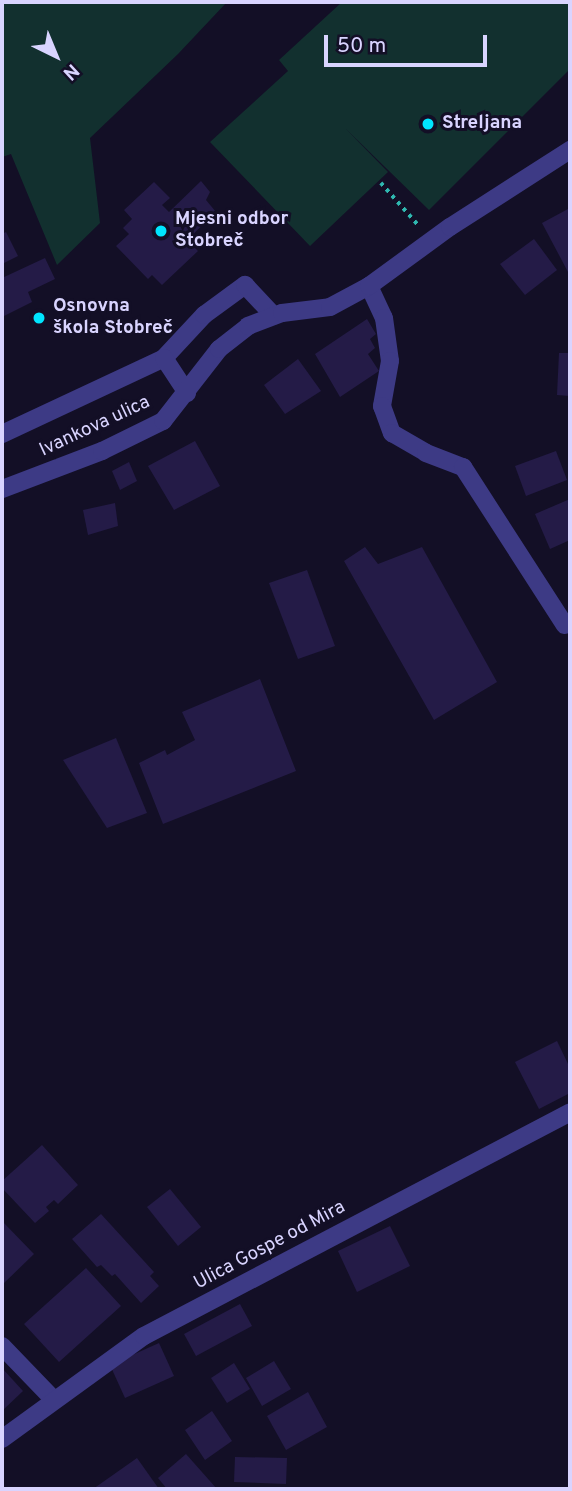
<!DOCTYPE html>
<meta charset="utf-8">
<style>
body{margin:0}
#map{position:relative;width:572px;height:1491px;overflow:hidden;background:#130f26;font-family:Overpass,sans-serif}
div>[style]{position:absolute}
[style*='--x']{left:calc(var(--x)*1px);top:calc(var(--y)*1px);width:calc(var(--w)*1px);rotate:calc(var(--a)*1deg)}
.green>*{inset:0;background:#12302f}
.building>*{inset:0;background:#241b47}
.path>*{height:3.5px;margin-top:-1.75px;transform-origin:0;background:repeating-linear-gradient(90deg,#2fb8b0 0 3.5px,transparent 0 8.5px)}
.minor>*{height:18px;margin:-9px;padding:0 9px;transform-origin:9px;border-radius:9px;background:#3d3a85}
.dots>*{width:19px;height:19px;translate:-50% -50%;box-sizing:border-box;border:4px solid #130f26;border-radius:50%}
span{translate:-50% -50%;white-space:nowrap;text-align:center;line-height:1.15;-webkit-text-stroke:6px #130f26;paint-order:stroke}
.poi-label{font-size:19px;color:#d9d4ff;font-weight:700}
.left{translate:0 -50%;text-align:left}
.street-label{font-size:19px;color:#d9d4ff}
.frame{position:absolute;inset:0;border:4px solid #d9d4ff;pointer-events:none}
.north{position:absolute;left:21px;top:21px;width:70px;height:70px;-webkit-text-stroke:5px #130f26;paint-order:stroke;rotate:137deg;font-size:19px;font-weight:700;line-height:28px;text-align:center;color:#d9d4ff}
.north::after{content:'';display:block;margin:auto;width:24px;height:32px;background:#d9d4ff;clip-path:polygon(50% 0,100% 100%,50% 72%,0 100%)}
.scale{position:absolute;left:324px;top:35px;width:163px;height:32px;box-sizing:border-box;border:4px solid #d9d4ff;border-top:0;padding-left:9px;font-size:21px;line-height:24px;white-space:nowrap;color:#d9d4ff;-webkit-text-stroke:5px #130f26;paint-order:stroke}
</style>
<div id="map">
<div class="green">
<div style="clip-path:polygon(2px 2px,227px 2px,178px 54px,90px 138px,100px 223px,57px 265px,11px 154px,2px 157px)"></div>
<div style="clip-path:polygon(342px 2px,570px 2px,570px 69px,429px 210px,345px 128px,388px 172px,310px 246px,210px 142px,288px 71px,279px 60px)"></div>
</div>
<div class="building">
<div style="clip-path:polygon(201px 181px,210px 192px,206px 200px,216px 212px,187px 240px,198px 251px,162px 285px,152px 275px,148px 279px,116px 246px,129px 234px,123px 228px,132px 219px,124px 210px,154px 182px,170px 198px,162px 205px,169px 212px)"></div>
<div style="clip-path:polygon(568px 209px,570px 213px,568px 272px,542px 223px)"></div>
<div style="clip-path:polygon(6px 232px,18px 256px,2px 264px,2px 234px)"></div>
<div style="clip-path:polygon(534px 239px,557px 270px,525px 295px,500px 264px)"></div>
<div style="clip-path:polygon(45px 258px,55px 279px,28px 292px,32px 302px,2px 317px,2px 278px)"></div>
<div style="clip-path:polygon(367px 319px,376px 334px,370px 339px,375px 348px,368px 354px,379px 371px,340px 397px,315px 354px)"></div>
<div style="clip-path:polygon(559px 353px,570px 353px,570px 396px,557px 395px)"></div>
<div style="clip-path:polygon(298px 359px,321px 391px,285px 414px,264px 385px)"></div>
<div style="clip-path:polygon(195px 441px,220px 486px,174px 510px,148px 466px)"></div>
<div style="clip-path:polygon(556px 451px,567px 480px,526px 496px,515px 466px)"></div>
<div style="clip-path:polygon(129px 462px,137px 481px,120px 490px,112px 471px)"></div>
<div style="clip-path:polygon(570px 499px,570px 540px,550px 549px,535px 514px)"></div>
<div style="clip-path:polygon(115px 503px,118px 526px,88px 535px,83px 510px)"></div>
<div style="clip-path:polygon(365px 547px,378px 564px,422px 547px,497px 682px,434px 720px,344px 561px)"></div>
<div style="clip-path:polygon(307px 570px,335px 646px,298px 659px,269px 583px)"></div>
<div style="clip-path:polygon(260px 679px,296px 771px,163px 824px,139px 763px,165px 750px,167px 755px,195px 740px,182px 712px)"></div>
<div style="clip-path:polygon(116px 738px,147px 813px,107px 828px,63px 760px)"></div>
<div style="clip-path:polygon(557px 1041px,570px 1068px,570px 1093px,539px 1109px,515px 1062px)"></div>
<div style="clip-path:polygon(42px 1145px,78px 1185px,58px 1204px,54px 1200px,46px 1207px,49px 1211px,35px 1223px,2px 1188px,2px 1181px)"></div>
<div style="clip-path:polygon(170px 1189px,201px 1227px,178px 1246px,147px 1207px)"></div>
<div style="clip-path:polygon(101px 1214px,154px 1272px,150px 1276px,159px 1286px,141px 1303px,115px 1274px,112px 1276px,101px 1265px,97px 1267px,72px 1239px)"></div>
<div style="clip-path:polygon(2px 1221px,34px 1254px,2px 1285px)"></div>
<div style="clip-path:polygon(390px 1226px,410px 1266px,357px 1292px,338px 1251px)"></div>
<div style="clip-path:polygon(86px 1268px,121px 1306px,59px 1362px,24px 1324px)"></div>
<div style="clip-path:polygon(240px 1304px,252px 1326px,196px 1356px,184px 1334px)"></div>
<div style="clip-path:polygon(159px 1343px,174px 1376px,125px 1398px,110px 1365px)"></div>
<div style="clip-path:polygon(274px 1361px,291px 1389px,262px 1406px,246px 1378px)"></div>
<div style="clip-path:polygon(234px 1363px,250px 1389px,227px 1403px,211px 1378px)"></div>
<div style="clip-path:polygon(2px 1368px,23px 1391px,2px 1411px)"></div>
<div style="clip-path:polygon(308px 1392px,327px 1427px,286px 1450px,267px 1416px)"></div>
<div style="clip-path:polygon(212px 1411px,232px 1441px,205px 1460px,185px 1430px)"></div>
<div style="clip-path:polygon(186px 1454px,217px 1489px,167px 1489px,158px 1478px)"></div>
<div style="clip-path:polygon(235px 1457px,287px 1458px,286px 1484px,234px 1482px)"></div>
<div style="clip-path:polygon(137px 1458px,159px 1489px,93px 1489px)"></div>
</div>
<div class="path">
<div style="--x:381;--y:183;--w:57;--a:48.5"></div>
</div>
<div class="minor">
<div style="--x:369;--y:286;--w:35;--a:65"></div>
<div style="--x:384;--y:318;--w:43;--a:82.1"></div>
<div style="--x:390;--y:361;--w:46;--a:100.1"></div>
<div style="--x:382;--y:406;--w:29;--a:70"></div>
<div style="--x:392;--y:433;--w:39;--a:30"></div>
<div style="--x:426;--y:453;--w:40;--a:21"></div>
<div style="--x:463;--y:467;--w:188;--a:57.2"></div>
<div style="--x:164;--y:358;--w:59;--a:-47.1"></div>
<div style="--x:204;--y:315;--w:51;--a:-36.2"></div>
<div style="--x:245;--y:285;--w:42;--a:46.9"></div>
<div style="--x:2;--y:434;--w:179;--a:-25.1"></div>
<div style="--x:164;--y:358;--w:42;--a:56.7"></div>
<div style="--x:2;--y:489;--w:107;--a:-20.8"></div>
<div style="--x:102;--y:451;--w:68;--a:-26.2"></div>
<div style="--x:163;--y:421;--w:91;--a:-52.1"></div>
<div style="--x:219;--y:349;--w:37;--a:-38"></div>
<div style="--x:248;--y:326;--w:36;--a:-21"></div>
<div style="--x:282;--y:313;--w:48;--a:-7.1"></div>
<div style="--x:330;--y:307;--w:44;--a:-28.3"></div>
<div style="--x:369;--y:286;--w:100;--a:-36.1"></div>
<div style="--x:450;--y:227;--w:143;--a:-32.7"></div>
<div style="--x:2;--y:1346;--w:75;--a:46.1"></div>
<div style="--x:2;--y:1439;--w:175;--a:-36"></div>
<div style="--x:144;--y:1336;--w:481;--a:-27.7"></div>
</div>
<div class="dots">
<div style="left:428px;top:124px;background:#00e5ff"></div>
<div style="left:161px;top:231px;background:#00e5ff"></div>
<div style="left:39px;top:318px;background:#00e5ff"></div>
</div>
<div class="poi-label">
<span class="left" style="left:442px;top:124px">Streljana</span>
<span class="left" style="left:175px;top:231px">Mjesni odbor<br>Stobreč</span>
<span class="left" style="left:53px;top:318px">Osnovna<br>škola Stobreč</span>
</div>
<div class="street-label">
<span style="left:95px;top:427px;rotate:-25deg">Ivankova ulica</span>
<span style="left:270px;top:1246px;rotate:-28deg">Ulica Gospe od Mira</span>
</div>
<div class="frame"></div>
<div class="north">N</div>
<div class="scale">50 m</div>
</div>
